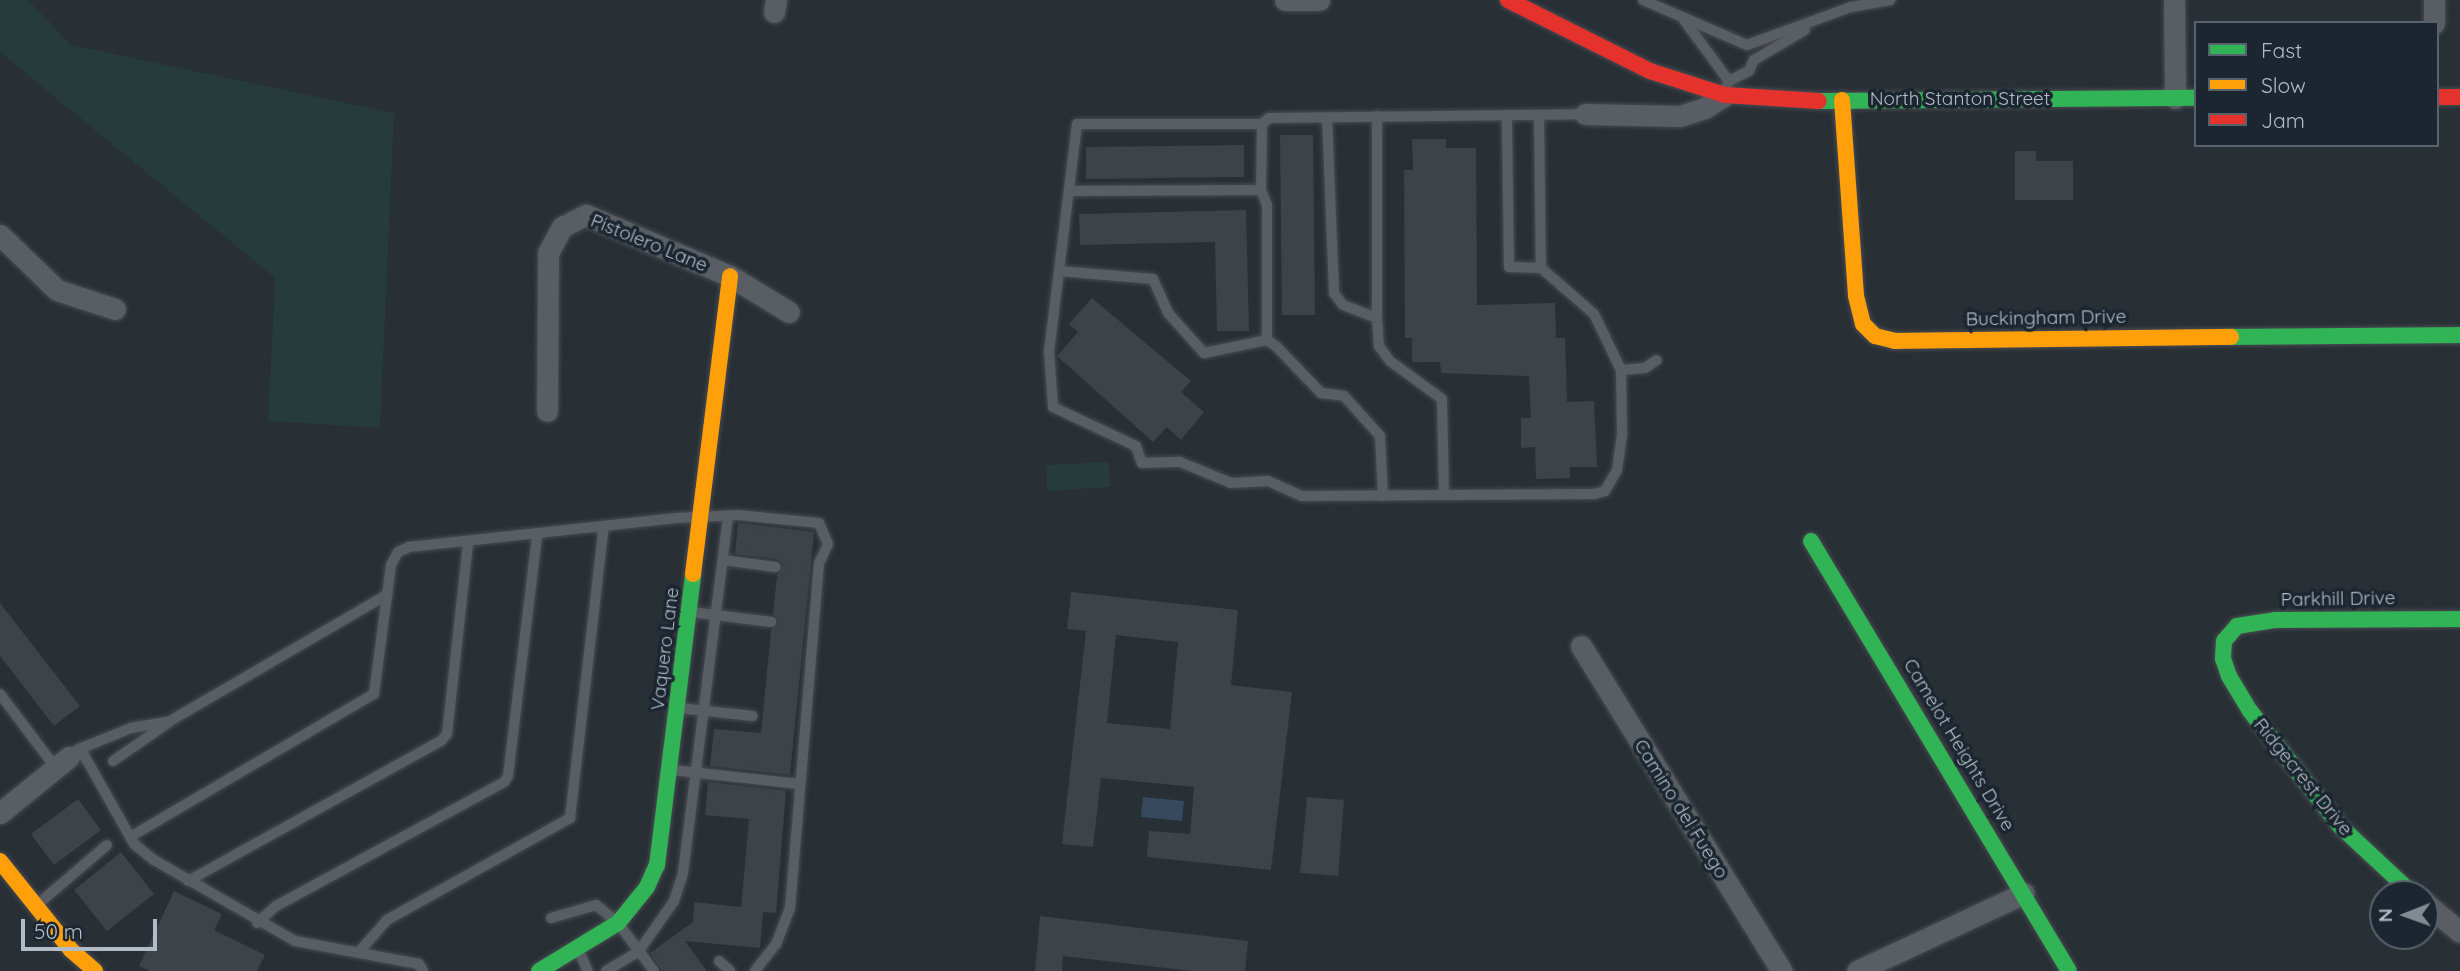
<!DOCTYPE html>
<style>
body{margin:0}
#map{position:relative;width:2460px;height:971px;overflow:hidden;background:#282f35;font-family:Quicksand,sans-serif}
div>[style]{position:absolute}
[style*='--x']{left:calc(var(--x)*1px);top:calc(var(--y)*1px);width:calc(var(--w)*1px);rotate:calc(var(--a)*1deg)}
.green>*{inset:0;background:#263b3c}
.water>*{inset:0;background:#36495d}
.building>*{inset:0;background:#3d4348}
.roads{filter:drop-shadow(0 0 2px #474b50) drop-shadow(0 0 2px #474b50)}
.lane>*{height:10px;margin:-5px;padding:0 5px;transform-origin:5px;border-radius:5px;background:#585e63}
.street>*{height:21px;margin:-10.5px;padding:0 10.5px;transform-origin:10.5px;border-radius:10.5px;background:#585e63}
.fast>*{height:16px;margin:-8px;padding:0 8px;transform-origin:8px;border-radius:8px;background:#30b455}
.slow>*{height:16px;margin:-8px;padding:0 8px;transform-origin:8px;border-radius:8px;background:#ff9f0a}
.jam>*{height:16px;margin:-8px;padding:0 8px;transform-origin:8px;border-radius:8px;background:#e5322d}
span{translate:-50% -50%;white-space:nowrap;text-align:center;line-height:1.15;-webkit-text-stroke:7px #1c2630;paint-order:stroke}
.street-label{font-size:19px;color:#b2bcc6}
.legend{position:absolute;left:2194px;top:21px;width:245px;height:126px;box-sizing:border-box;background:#1c2630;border:2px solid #58626c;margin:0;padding:9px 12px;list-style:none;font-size:21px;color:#b2bcc6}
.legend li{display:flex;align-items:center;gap:14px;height:35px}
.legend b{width:35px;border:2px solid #58626c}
.north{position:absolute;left:2369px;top:880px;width:70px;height:70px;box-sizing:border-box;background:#1c2630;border:2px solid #58626c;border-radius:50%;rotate:269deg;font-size:19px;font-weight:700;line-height:28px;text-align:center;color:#b2bcc6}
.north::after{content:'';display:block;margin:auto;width:24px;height:32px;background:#828b93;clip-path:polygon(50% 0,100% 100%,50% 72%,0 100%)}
.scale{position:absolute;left:21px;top:919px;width:136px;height:32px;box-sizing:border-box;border:4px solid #b2bcc6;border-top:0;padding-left:9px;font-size:21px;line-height:24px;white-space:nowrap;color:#b2bcc6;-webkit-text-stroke:5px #1c2630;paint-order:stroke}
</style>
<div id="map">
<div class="green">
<div style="clip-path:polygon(0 0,28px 0,71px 45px,394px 113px,380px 428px,268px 421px,275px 278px,0 52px)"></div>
<div style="clip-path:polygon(1109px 462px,1110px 487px,1047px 491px,1046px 465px)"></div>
</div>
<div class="water">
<div style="clip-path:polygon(1143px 797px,1184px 801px,1182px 821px,1141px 817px)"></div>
</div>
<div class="building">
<div style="clip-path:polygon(1280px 135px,1313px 135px,1315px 315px,1282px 315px)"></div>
<div style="clip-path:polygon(1412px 139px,1446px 139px,1446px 148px,1476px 148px,1477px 305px,1555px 303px,1556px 338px,1565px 338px,1567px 402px,1594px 401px,1597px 467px,1570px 467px,1570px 478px,1536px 479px,1535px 447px,1521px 448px,1521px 418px,1531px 418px,1529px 376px,1441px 373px,1440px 362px,1412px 362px,1412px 338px,1405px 338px,1404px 170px,1413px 170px)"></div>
<div style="clip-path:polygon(1244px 145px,1244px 177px,1086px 179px,1086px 147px)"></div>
<div style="clip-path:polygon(2015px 151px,2036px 151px,2036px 161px,2073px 161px,2073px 200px,2015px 200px)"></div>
<div style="clip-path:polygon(1246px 210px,1249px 331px,1217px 331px,1215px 242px,1080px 245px,1079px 214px)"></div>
<div style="clip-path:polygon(1092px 298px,1191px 381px,1181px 392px,1204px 412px,1181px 440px,1167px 427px,1153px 442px,1057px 356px,1078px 332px,1069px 324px)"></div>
<div style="clip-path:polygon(738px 523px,814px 532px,790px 775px,710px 766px,714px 729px,761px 733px,771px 630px,779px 622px,773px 614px,777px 575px,783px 565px,777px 559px,735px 554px)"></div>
<div style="clip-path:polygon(evenodd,1071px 592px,1238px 610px,1231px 685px,1292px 692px,1271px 870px,1147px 857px,1149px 831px,1190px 834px,1194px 787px,1101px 778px,1093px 847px,1062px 844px,1086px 631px,1067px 629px,1071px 592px,1116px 635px,1178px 642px,1170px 729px,1107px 723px,1116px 635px)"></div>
<div style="clip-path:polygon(0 603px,80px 706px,54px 726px,0 656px)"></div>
<div style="clip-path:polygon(708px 782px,786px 791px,776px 913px,763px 912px,760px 948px,685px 941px,707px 971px,662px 971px,650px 953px,693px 922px,694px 902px,741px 907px,749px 819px,705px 815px)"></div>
<div style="clip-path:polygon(1307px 797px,1344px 800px,1338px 876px,1300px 873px)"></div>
<div style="clip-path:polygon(78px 799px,101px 830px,54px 865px,31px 834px)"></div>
<div style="clip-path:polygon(121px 852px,154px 894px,107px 931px,74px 890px)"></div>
<div style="clip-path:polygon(174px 891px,222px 914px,214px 930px,265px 955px,257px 971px,150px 971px,139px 966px)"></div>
<div style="clip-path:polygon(1040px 916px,1248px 941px,1245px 971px,1191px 971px,1063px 956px,1062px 971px,1035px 971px)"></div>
</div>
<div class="roads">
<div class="lane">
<div style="--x:1643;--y:0;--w:113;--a:23.4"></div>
<div style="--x:1747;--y:45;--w:111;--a:-20.1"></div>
<div style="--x:1851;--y:7;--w:40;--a:-10"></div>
<div style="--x:1684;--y:20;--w:76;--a:53.6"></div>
<div style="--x:1729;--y:81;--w:5;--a:112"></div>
<div style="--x:1729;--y:81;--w:22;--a:-27"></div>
<div style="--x:1749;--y:71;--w:12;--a:-66"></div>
<div style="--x:1754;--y:60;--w:59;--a:-30.5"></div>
<div style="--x:1539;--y:115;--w:153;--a:89.3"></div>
<div style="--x:1327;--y:117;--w:176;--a:87.7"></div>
<div style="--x:1334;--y:293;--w:15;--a:53"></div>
<div style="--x:1343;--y:305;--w:36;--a:21"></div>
<div style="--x:1377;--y:318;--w:28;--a:86"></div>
<div style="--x:1379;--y:346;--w:19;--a:54"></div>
<div style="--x:1390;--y:361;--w:64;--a:36.2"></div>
<div style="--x:1442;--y:399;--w:96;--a:88.8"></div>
<div style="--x:1262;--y:124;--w:185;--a:180"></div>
<div style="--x:1077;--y:124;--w:229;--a:97"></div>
<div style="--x:1049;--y:351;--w:56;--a:85.9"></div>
<div style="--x:1053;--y:407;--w:92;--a:25.2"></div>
<div style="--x:1136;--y:446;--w:18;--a:71"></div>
<div style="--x:1142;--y:463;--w:38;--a:-2"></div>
<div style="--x:1180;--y:462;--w:55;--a:22.4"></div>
<div style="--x:1231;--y:483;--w:37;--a:-3"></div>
<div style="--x:1268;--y:481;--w:37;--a:24"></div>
<div style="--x:1302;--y:496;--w:292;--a:-0.4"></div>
<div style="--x:1594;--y:494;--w:11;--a:-15"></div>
<div style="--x:1605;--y:491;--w:24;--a:-60"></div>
<div style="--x:1617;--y:470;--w:37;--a:-82"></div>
<div style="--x:1622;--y:433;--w:63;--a:-90.9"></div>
<div style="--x:1621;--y:370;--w:62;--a:-115.7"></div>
<div style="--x:1594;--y:314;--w:70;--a:-139"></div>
<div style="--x:1541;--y:268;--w:32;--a:-178"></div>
<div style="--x:1509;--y:267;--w:152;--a:-90.8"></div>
<div style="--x:1069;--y:191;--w:192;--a:-0.3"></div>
<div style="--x:1059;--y:271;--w:94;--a:4.9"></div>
<div style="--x:1153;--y:279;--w:37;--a:66"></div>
<div style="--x:1168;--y:313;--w:54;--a:48"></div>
<div style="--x:1204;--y:353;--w:64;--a:-11.7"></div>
<div style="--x:1267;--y:340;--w:11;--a:34"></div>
<div style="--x:1276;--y:346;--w:65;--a:46.2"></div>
<div style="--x:1321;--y:393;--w:23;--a:7"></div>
<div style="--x:1344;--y:396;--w:54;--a:48"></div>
<div style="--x:1380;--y:436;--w:60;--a:87.1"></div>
<div style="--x:1377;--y:318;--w:202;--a:-90"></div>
<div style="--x:1267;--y:340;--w:135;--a:-90"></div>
<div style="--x:1267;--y:205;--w:16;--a:-112"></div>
<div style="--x:1261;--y:190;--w:66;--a:-89.1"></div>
<div style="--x:1262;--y:124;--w:9;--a:-41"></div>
<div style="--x:1269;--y:118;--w:316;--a:-0.7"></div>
<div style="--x:1621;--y:370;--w:24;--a:-5"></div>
<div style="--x:1645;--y:368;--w:14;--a:-34"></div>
<div style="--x:723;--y:560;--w:53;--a:7.5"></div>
<div style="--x:691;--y:612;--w:81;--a:7.1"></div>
<div style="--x:0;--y:694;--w:93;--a:52.9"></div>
<div style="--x:679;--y:708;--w:74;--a:6.2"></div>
<div style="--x:80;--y:748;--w:110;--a:60.6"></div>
<div style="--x:134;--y:844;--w:26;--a:39"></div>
<div style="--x:154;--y:860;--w:163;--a:29.9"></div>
<div style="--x:295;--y:941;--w:126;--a:10.5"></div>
<div style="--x:419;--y:964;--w:8;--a:60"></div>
<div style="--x:77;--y:750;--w:58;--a:-22.2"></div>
<div style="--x:131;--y:728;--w:40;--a:-10"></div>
<div style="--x:170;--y:721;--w:252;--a:-30.2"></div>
<div style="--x:113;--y:761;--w:67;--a:-34.6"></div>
<div style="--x:672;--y:770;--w:128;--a:6.3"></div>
<div style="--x:130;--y:837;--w:283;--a:-30.4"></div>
<div style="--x:374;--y:694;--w:130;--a:-82.5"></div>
<div style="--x:391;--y:565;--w:15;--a:-62"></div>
<div style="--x:398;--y:552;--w:12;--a:-24"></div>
<div style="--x:409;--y:547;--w:269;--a:-6.2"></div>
<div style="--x:676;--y:518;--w:62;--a:-2.8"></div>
<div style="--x:738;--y:515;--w:81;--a:5.6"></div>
<div style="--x:819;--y:523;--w:23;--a:67"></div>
<div style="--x:828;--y:544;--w:21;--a:115"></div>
<div style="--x:819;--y:563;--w:346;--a:94.8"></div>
<div style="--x:790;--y:908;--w:39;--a:111"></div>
<div style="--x:776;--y:944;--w:34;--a:128"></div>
<div style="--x:188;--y:881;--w:289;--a:-29"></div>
<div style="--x:441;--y:741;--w:9;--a:-49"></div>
<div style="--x:447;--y:734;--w:192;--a:-83.7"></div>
<div style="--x:37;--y:905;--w:92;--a:-40.6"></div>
<div style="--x:551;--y:918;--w:47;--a:-16.1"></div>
<div style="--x:596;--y:905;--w:28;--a:39"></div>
<div style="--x:618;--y:923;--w:60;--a:53.1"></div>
<div style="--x:257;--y:923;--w:25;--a:-42"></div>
<div style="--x:276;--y:906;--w:260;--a:-28.5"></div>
<div style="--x:504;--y:782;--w:7;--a:-56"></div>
<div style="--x:508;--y:776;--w:243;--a:-83.1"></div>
<div style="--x:578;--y:949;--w:24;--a:66"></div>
<div style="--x:358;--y:953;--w:44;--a:-48.7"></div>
<div style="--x:387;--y:920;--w:210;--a:-29.1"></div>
<div style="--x:570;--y:818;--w:294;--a:-83.4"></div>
<div style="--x:719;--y:961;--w:15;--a:42"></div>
<div style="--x:606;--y:971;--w:39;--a:-31"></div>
<div style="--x:639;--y:951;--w:61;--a:-55"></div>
<div style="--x:674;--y:901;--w:29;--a:-72"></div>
<div style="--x:683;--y:873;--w:360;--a:-82.8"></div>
</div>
<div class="street">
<div style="--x:1285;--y:0;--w:34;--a:0"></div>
<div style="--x:2174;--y:0;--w:98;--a:89.4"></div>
<div style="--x:774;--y:12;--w:12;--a:-81"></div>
<div style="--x:2434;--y:23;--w:23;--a:-90"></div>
<div style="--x:1585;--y:114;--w:95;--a:1.2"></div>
<div style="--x:1680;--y:116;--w:26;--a:-18"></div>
<div style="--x:1705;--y:108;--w:24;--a:-33"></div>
<div style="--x:0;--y:235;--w:79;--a:44"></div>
<div style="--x:57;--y:290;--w:61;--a:18.1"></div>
<div style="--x:547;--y:411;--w:158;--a:-89.6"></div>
<div style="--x:548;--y:253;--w:30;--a:-62"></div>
<div style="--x:562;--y:227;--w:27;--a:-27"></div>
<div style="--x:586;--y:215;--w:156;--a:23"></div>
<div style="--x:730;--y:276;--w:69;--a:31.4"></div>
<div style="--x:1581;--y:646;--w:382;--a:58.3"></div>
<div style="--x:0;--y:813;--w:89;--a:-39.1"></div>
<div style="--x:2425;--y:903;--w:45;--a:39.6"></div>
<div style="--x:1857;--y:971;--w:184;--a:-25"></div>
</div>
<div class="fast">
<div style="--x:1819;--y:101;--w:377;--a:-0.5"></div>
<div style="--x:2231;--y:337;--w:229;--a:-0.5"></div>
<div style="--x:1811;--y:541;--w:501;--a:59.04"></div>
<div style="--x:2413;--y:894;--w:100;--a:-137"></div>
<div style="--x:2340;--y:826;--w:146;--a:-128"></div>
<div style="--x:2250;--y:711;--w:41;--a:-121"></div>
<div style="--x:2229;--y:676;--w:18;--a:-109"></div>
<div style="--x:2223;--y:659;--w:18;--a:-87"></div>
<div style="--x:2224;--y:641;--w:20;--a:-49"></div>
<div style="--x:2237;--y:626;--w:38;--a:-9"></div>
<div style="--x:2275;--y:620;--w:185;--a:-0.3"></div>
<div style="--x:539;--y:971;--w:92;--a:-31.3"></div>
<div style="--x:618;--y:923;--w:46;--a:-51.1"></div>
<div style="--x:647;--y:887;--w:24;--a:-66"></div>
<div style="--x:657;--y:865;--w:293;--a:-82.9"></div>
</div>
<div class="slow">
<div style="--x:1842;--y:100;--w:196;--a:85.9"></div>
<div style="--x:1856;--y:296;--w:29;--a:76"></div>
<div style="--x:1863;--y:324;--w:17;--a:45"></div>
<div style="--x:1875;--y:336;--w:21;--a:14"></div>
<div style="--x:1895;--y:341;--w:336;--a:-0.7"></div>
<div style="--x:693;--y:574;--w:300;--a:-82.9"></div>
<div style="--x:0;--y:861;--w:114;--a:51.4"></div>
<div style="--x:71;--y:950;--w:32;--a:41"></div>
</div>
<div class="jam">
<div style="--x:1508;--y:0;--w:159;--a:26.6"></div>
<div style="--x:1650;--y:71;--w:79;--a:17.7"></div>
<div style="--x:1725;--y:95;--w:94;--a:3.7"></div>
<div style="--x:2437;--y:97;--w:23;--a:0"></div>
</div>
</div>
<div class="street-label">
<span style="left:1960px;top:99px">North Stanton Street</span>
<span style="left:649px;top:243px;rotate:22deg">Pistolero Lane</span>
<span style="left:2046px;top:318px;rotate:-1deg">Buckingham Drive</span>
<span style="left:2338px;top:599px;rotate:-1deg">Parkhill Drive</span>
<span style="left:665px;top:649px;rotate:-83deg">Vaquero Lane</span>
<span style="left:1959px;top:745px;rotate:59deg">Camelot Heights Drive</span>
<span style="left:2303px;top:777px;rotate:51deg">Ridgecrest Drive</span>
<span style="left:1681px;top:809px;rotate:58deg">Camino del Fuego</span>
</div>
<ul class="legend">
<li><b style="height:9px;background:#30b455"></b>Fast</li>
<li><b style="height:9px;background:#ff9f0a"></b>Slow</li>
<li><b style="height:9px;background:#e5322d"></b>Jam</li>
</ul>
<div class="north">N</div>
<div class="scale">50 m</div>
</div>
